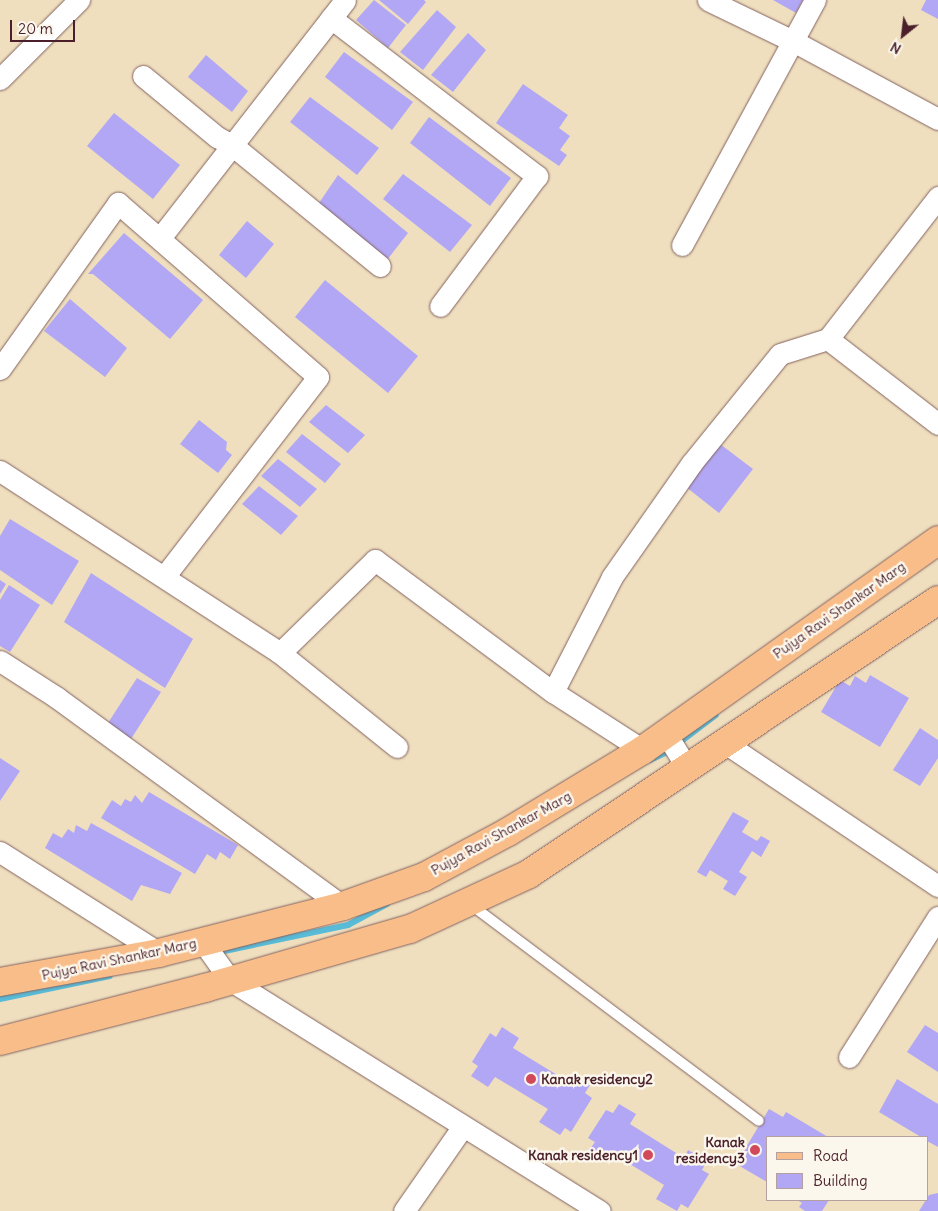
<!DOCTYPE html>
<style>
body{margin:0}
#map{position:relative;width:938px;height:1211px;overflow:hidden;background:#efdfbf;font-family:Delius,sans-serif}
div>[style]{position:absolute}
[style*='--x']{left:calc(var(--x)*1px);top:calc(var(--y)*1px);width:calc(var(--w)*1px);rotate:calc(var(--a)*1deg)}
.stream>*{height:6px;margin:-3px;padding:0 3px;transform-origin:3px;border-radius:3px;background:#58bbd7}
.building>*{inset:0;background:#b2a7f4}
.roads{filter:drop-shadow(0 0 1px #84625f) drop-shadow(0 0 1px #84625f)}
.service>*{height:10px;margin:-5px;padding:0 5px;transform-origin:5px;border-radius:5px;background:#fff}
.minor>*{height:21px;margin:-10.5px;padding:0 10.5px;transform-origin:10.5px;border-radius:10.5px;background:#fff}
.primary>*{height:28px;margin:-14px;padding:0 14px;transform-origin:14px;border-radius:14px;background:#f8bd89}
.dots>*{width:14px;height:14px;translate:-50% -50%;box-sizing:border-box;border:2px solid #fbf7ec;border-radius:50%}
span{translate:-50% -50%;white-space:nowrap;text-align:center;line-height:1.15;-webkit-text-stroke:5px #fbf7ec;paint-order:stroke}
.street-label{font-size:14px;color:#4a1f2b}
.poi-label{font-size:14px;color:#4a1f2b;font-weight:700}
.left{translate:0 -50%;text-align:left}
.right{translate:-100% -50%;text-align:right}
.legend{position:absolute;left:766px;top:1136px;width:162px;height:65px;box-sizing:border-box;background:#fbf7ec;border:1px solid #b4a19f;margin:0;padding:6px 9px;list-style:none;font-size:15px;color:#4a1f2b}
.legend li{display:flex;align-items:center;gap:10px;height:25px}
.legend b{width:25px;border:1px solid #b4a19f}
.north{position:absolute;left:878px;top:10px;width:50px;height:50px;-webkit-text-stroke:4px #fbf7ec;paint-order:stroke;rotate:209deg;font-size:14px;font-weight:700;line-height:20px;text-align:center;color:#4a1f2b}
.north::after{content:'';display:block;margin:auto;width:18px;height:22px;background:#4a1f2b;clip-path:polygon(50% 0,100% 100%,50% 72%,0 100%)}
.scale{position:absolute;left:10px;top:20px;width:65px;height:22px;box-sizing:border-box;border:2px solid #4a1f2b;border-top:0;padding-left:6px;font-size:15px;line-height:18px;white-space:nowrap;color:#4a1f2b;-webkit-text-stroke:4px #fbf7ec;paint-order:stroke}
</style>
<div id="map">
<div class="stream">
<div style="--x:650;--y:760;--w:19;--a:-25"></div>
<div style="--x:667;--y:752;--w:61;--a:-37.1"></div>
<div style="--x:215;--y:953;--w:136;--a:-11.9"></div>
<div style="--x:348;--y:925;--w:44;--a:-28.3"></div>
<div style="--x:0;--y:999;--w:112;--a:-11.8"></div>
</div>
<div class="building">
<div style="clip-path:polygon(374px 0,406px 25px,388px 48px,356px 20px)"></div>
<div style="clip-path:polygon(379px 0,424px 0,426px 2px,408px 24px)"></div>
<div style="clip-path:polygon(773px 0,803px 0,796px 13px)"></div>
<div style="clip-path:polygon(926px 0,938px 0,938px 19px,921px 10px)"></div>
<div style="clip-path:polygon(437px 10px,456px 27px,423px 70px,400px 52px)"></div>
<div style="clip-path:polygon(468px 33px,486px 50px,453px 92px,431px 75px)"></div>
<div style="clip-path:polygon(344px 52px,413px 102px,392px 130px,325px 77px)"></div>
<div style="clip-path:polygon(206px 55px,248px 91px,232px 112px,188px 77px)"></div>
<div style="clip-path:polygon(523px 84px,568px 115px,559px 128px,570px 136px,560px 150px,567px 155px,559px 166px,496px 123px)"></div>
<div style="clip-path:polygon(310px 97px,379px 148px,357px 175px,290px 122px)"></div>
<div style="clip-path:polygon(114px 113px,180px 165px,153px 199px,87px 146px)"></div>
<div style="clip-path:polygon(429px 117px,511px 178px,490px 206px,410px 143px)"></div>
<div style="clip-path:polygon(403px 174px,472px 225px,450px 252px,383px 199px)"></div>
<div style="clip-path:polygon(338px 175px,408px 233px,387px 260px,319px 203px)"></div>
<div style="clip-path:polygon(247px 221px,274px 244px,246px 278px,219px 255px)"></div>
<div style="clip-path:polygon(124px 233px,203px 300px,170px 339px,93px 274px,88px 274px)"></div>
<div style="clip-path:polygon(325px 280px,418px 356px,388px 393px,295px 317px)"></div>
<div style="clip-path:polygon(70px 299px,127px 348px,105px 377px,44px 331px)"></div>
<div style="clip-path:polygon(326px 405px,365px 435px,348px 453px,309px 422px)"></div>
<div style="clip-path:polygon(199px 420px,227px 442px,226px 450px,232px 455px,218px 473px,180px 444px)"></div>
<div style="clip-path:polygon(302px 434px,341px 464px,325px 483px,286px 452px)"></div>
<div style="clip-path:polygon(720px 444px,753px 469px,719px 513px,686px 487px)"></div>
<div style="clip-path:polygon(278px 459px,317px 489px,300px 507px,261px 476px)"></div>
<div style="clip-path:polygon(259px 486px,298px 516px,281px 535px,242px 504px)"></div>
<div style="clip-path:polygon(10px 519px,79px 561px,52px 605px,0 570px,0 536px)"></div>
<div style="clip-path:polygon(91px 573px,193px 639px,165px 688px,64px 622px)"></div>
<div style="clip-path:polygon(0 580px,6px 584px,0 594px)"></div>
<div style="clip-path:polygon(9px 585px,40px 605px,10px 652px,0 646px,0 600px)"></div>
<div style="clip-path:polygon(870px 675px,909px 698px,880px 747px,821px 712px,840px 680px,850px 686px,855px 676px,866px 683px)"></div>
<div style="clip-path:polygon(137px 678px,161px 692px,131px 739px,108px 723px)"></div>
<div style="clip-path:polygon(920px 728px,938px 740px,938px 758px,920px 786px,893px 770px)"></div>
<div style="clip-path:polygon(0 758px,20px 771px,0 801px)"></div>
<div style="clip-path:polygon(149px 792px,238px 845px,230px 859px,220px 852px,216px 860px,207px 854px,195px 874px,101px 818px,112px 800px,121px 806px,125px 799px,131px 802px,135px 795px,142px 803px)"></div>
<div style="clip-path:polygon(733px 812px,749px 821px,742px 832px,757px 841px,761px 836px,770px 841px,761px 857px,752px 851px,739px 872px,747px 877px,735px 896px,723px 889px,728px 881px,710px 870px,706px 877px,697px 872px)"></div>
<div style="clip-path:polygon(91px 823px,182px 873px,170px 894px,141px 885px,132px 901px,45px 848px,53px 833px,62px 838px,68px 829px,74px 833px,76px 825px,87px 831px)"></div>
<div style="clip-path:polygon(925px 1025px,938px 1033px,938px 1072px,907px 1052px)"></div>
<div style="clip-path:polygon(502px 1027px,519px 1038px,513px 1048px,567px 1081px,572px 1074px,590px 1085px,585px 1093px,592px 1098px,571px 1132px,565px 1128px,560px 1135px,539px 1122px,548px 1109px,495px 1077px,488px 1087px,471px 1076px,478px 1066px,472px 1062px,490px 1033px,496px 1037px)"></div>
<div style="clip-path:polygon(897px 1079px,938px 1104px,938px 1147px,927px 1141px,927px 1137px,921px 1137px,879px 1112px)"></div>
<div style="clip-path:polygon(619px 1104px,636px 1114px,630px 1124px,684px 1158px,688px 1150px,707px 1161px,702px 1170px,709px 1174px,688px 1208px,681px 1204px,677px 1211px,656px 1199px,664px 1185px,612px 1153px,606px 1163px,588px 1152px,595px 1142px,588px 1138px,606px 1110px,613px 1113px)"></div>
<div style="clip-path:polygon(769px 1109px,783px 1117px,786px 1112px,828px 1137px,767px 1137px,767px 1182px,736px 1164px)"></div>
<div style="clip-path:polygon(938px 1193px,938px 1211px,919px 1211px,929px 1195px)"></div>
<div style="clip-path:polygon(797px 1200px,829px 1200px,822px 1211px,805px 1211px,799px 1207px,802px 1203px)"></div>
</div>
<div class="roads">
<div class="service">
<div style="--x:470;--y:904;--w:361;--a:36.9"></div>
</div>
<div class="minor">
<div style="--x:708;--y:0;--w:94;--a:25.8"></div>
<div style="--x:793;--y:41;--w:165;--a:28.3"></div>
<div style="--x:331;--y:18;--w:260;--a:37.5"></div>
<div style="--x:537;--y:176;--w:162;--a:126.7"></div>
<div style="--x:143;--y:76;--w:96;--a:39.5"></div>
<div style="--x:217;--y:137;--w:17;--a:28"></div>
<div style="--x:232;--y:145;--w:191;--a:39.3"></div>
<div style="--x:0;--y:79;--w:112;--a:-45"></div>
<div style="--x:160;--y:238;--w:301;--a:-52.1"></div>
<div style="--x:682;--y:245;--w:279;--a:-61.5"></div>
<div style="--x:828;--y:339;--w:139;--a:37.7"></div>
<div style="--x:0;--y:369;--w:204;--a:-54.6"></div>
<div style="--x:118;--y:203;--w:265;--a:41"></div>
<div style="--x:318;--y:377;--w:252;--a:127.6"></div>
<div style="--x:0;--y:471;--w:334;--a:33"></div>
<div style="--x:280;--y:653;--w:133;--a:-44.4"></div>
<div style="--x:375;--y:560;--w:222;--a:36.6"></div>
<div style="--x:553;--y:692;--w:107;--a:32.8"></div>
<div style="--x:280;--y:653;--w:150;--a:38.8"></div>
<div style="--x:0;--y:661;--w:67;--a:32.7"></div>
<div style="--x:56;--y:697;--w:355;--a:36.1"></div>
<div style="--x:553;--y:692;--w:129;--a:-62.8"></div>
<div style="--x:612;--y:577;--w:138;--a:-55"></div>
<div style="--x:691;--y:464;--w:141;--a:-51"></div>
<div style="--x:780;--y:354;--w:50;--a:-17.4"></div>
<div style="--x:828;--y:339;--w:180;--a:-52.2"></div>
<div style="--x:666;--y:734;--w:40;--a:58"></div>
<div style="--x:725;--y:743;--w:257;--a:33.9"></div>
<div style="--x:0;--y:852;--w:188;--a:32.4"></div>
<div style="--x:203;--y:942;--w:47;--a:54.6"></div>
<div style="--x:230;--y:980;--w:436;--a:32"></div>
<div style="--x:849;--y:1057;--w:166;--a:-57.6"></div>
<div style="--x:404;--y:1211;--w:103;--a:-55.2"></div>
</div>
<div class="primary">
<div style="--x:0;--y:982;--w:162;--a:-10.3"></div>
<div style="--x:159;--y:953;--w:190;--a:-14.3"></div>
<div style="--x:343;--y:906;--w:86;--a:-19.7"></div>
<div style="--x:424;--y:877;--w:95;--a:-28.2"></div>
<div style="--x:508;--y:832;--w:158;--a:-31.3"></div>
<div style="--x:643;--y:750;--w:362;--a:-35.4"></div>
<div style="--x:0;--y:1041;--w:212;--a:-14.5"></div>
<div style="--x:205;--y:988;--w:213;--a:-16.1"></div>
<div style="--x:410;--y:929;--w:131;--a:-24.8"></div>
<div style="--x:529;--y:874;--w:492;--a:-33.8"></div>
</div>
</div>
<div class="dots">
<div style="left:531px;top:1079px;background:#d1495b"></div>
<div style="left:755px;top:1150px;background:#d1495b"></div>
<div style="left:648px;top:1155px;background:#d1495b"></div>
</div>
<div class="street-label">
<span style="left:839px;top:610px;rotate:-35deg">Pujya Ravi Shankar Marg</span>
<span style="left:501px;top:833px;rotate:-29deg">Pujya Ravi Shankar Marg</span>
<span style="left:119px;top:959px;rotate:-12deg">Pujya Ravi Shankar Marg</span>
</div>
<div class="poi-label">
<span class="left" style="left:541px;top:1079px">Kanak residency2</span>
<span class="right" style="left:745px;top:1150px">Kanak<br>residency3</span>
<span class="right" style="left:638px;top:1155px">Kanak residency1</span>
</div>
<ul class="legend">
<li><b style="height:6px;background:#f8bd89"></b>Road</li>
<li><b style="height:14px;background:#b2a7f4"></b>Building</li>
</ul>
<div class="north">N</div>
<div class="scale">20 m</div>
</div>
